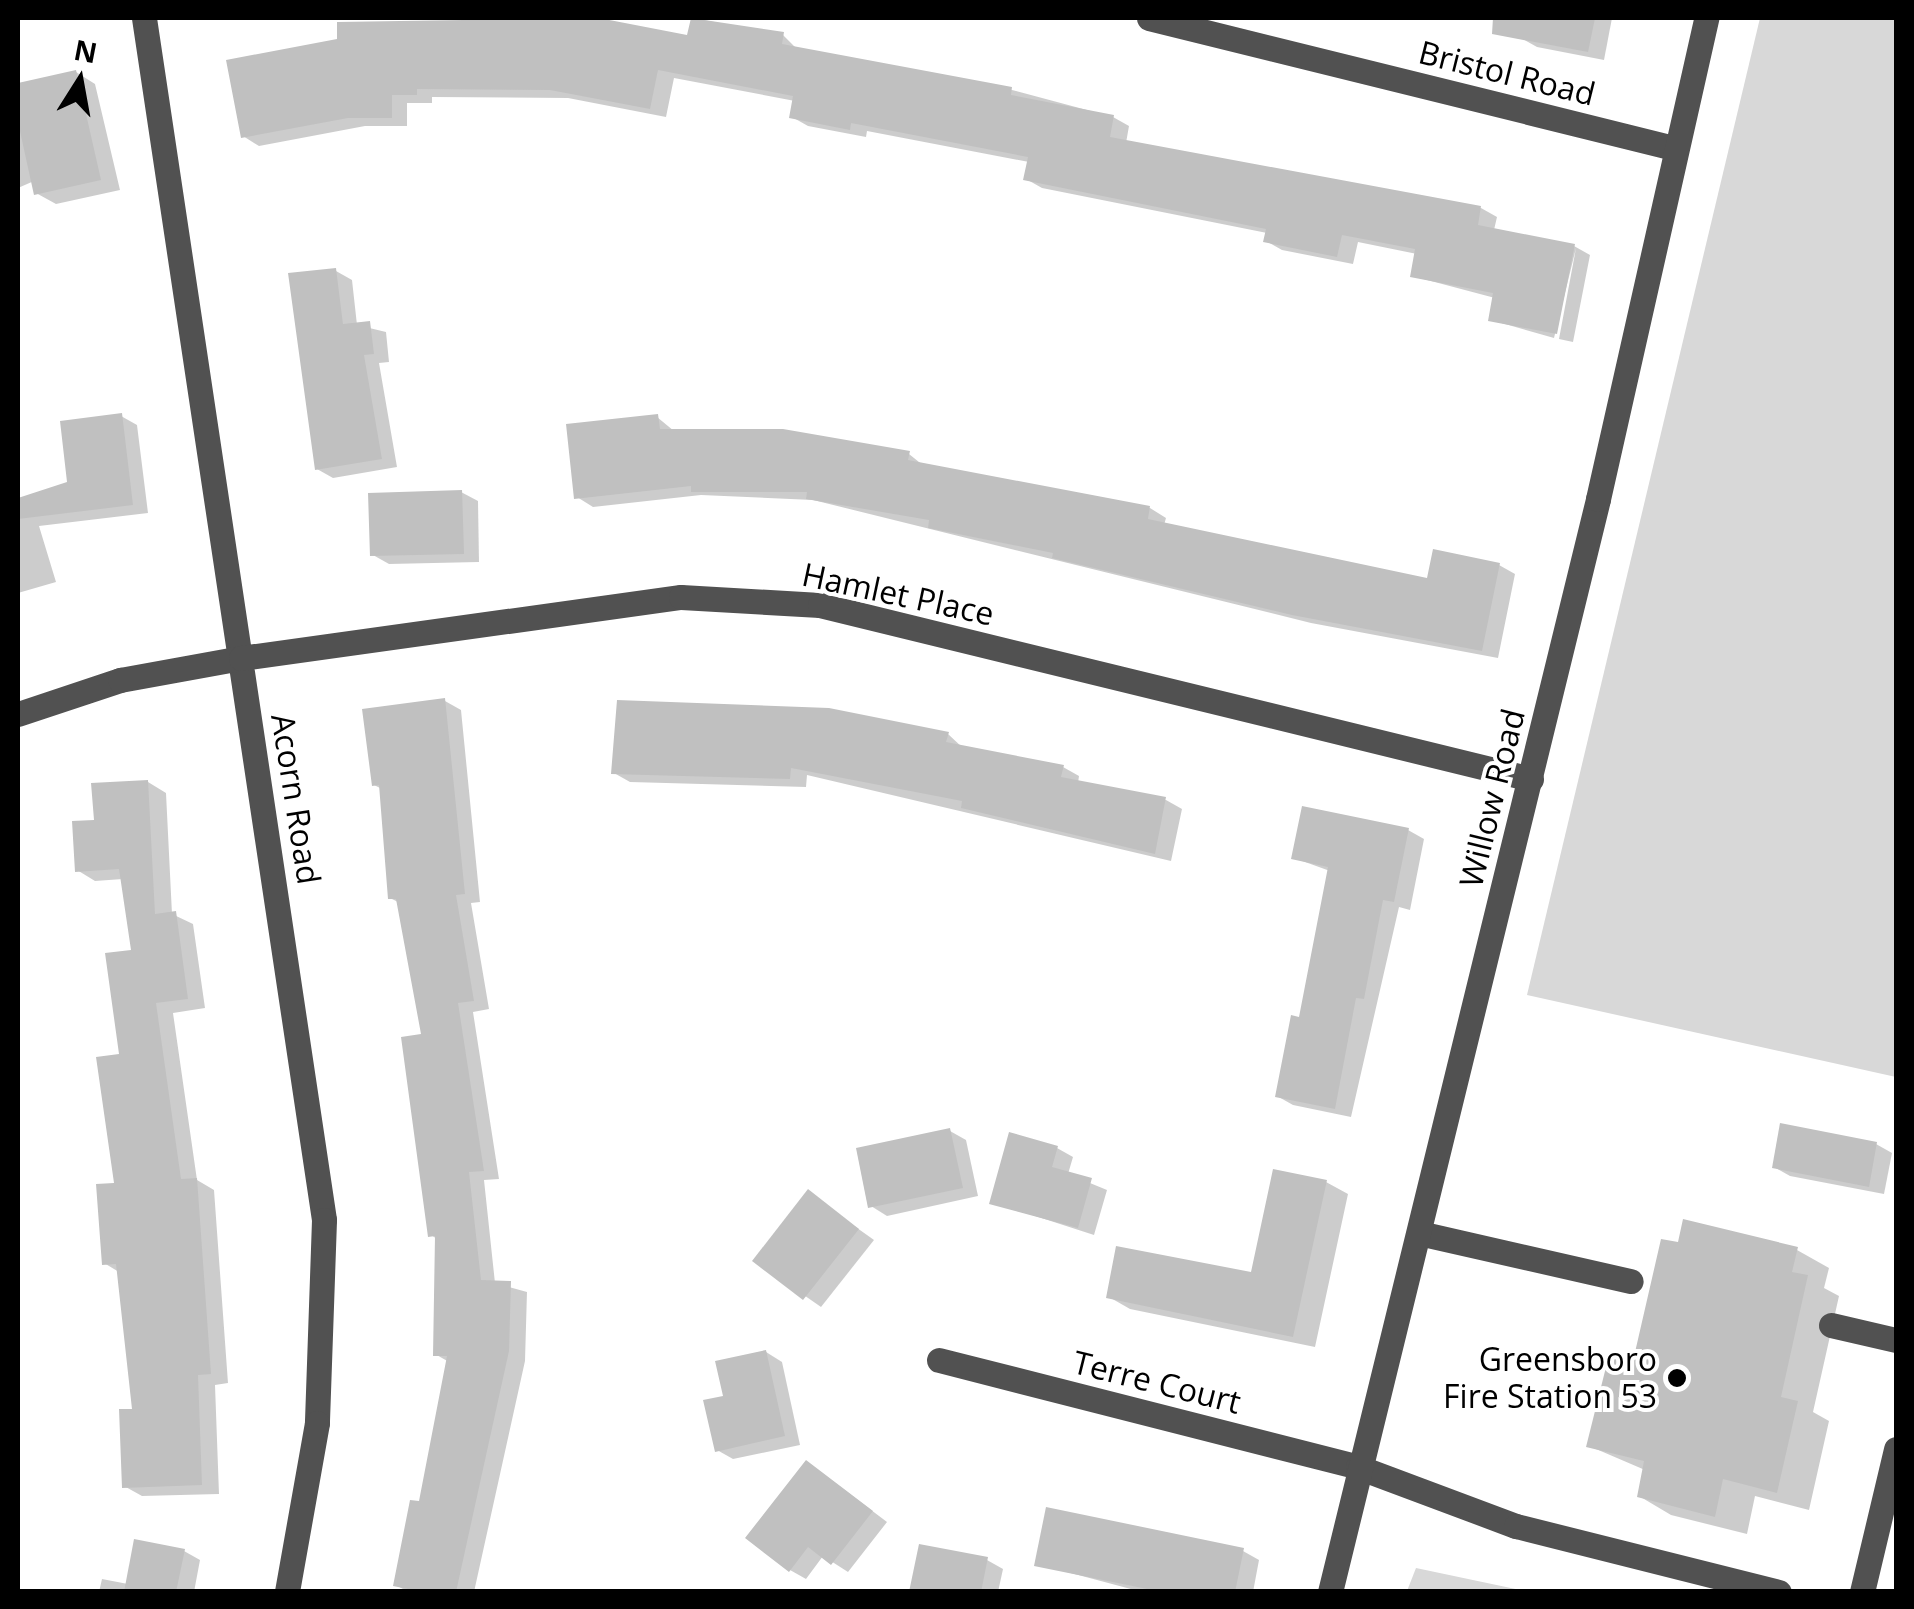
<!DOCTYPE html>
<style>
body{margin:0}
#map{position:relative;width:1914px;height:1609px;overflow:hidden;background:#fff;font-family:"Open Sans",sans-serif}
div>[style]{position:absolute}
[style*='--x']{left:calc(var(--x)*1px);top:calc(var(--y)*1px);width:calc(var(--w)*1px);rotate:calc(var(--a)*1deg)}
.green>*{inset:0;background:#d8d8d8}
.shadow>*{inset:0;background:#0003}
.building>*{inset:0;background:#c0c0c0}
.minor>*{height:25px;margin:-12.5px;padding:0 12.5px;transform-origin:12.5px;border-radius:12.5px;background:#515151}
.dots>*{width:28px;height:28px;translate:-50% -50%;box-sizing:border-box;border:5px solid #fff;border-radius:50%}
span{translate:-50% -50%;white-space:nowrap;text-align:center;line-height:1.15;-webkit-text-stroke:8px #fff;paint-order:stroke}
.street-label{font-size:32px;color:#000}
.poi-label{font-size:32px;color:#000}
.right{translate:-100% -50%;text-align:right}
.frame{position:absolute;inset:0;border:20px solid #000;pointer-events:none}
.north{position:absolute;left:30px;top:30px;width:100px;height:100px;-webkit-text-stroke:8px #fff;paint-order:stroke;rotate:11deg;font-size:28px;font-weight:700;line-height:40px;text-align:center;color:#000}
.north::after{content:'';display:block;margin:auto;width:35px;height:45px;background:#000;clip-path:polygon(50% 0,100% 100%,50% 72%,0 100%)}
</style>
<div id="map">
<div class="green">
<div style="clip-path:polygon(1760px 18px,1896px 18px,1896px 1077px,1527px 995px)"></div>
<div style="clip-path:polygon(1416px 1568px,1525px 1591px,1407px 1591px)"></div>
</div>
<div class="shadow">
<div style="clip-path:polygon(586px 18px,689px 38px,693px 18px,783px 35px,798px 50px,1012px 90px,1113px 117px,1129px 126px,1126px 143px,1481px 208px,1497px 217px,1494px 230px,1574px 246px,1590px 255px,1573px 342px,1559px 339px,1576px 248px,1554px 338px,1491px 320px,1495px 298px,1412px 276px,1417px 254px,1358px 242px,1353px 264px,1282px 250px,1266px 241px,1267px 233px,1042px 188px,1026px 179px,1029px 162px,867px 131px,866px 137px,808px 126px,792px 117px,795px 101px,674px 78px,666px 117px,568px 98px,432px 97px,432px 103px,407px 103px,407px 126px,365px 126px,259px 146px,243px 136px,340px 41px,340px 24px)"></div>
<div style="clip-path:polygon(1525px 18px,1612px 18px,1604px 60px,1537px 47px,1521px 38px)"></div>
<div style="clip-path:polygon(76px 72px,95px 84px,120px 190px,56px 204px,36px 193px,34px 181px,18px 188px,18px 86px)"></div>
<div style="clip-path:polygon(336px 271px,352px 280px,357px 325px,386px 332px,389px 362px,379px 363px,397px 467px,333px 478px,317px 469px)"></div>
<div style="clip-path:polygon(121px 416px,137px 425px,148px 513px,39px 526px,56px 582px,18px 593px,18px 500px,70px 484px)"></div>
<div style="clip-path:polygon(657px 417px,674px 431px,909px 454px,924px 466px,1150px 508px,1166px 518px,1164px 525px,1429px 581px,1499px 565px,1515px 574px,1498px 658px,1311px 623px,813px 500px,701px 495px,593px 507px,577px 497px)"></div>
<div style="clip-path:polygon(461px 492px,478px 501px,479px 562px,389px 564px,373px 555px)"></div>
<div style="clip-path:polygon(445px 701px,461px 710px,480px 902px,471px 903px,489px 1009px,473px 1012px,499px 1179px,484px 1180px,495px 1283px,527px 1292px,525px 1361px,474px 1592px,408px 1592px,396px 1585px,421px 1504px,449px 1362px,435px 1354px,437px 1239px,431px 1235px,424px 1036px,400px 903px,390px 898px,382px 789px,374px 785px)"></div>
<div style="clip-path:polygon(948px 734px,963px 748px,1063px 767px,1079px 776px,1078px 783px,1166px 800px,1182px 809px,1171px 861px,807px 775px,806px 787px,630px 782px,614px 773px)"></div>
<div style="clip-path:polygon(148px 782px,166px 793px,172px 914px,193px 924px,205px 1008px,173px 1013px,197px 1180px,214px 1190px,228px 1383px,215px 1385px,219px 1494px,142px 1496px,124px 1486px,135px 1411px,119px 1272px,104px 1263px,117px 1185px,133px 952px,123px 879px,95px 881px,77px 870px,96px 823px)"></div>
<div style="clip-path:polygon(1408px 830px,1424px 839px,1410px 910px,1399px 907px,1351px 1117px,1293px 1105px,1277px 1096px,1301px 1020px,1330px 871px,1294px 858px)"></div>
<div style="clip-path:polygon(950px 1131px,966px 1140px,978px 1196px,887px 1216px,871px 1206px)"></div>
<div style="clip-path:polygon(1876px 1144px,1892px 1153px,1884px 1194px,1790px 1176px,1774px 1167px)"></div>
<div style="clip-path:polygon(1057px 1148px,1073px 1157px,1068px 1174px,1107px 1190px,1094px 1235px,992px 1202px)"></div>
<div style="clip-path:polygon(1326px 1182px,1348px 1194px,1315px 1347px,1130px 1309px,1109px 1297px,1253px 1275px)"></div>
<div style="clip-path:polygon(808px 1193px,874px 1240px,821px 1307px,755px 1261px)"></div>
<div style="clip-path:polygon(1797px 1250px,1829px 1268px,1824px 1288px,1839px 1296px,1813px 1412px,1829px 1421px,1809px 1510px,1755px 1496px,1747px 1534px,1671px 1515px,1639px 1496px,1645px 1470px,1589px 1446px,1635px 1364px)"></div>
<div style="clip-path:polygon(766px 1352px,782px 1362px,800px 1445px,733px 1459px,717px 1450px,726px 1398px)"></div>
<div style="clip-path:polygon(822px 1473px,887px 1522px,848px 1572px,823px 1556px,806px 1579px,790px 1570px)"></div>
<div style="clip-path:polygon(184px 1551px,200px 1560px,194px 1592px,99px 1592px,102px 1579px,128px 1584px)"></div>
<div style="clip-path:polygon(1243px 1551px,1259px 1560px,1253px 1592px,1142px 1592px,1037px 1564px)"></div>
<div style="clip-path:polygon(987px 1560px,1003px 1569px,998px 1592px,912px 1592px)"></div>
</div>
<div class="building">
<div style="clip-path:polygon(599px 18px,687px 35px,691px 18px,784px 32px,782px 44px,1012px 87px,1011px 95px,1114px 115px,1110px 137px,1481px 206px,1478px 225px,1575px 244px,1557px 334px,1488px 321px,1493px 293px,1410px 277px,1415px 249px,1342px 235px,1337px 257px,1263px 242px,1266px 229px,1023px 180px,1028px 157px,851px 123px,850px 130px,789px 118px,793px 96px,658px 70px,650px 109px,550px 90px,417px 89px,417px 95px,392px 95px,392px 118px,348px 118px,241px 138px,226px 60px,337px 39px,337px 22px)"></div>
<div style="clip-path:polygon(1493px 18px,1595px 18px,1588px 52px,1492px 34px)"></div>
<div style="clip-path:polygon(76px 70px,101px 180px,34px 195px,18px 122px,18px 83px)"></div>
<div style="clip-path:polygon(336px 268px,343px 324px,370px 321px,374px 354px,364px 355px,382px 459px,315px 470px,288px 273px)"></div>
<div style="clip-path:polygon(122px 413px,133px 505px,18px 519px,18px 498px,67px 482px,60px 421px)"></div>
<div style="clip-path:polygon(658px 414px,660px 429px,783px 429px,910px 451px,908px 460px,1150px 506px,1148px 519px,1427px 578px,1433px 549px,1500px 563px,1482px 651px,1292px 615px,1052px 558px,1053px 553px,928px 528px,929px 520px,806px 499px,807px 492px,691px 492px,691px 486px,574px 499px,566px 424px)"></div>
<div style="clip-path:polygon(462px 490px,464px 554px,370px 556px,368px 493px)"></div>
<div style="clip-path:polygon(445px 698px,465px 894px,456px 895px,474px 1001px,458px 1003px,484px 1171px,469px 1172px,481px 1280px,511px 1281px,509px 1351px,456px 1592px,423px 1592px,393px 1586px,410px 1500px,419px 1501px,447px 1356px,433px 1356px,435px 1236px,428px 1237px,401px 1037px,421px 1034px,396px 899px,388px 899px,379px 785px,372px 786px,362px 709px)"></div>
<div style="clip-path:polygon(617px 700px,829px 708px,949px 732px,946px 742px,1064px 765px,1061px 777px,1166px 797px,1155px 854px,961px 808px,962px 801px,791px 768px,790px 779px,611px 774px)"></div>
<div style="clip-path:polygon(148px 780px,155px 914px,176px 911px,188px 999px,156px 1003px,181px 1179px,197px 1178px,211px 1374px,198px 1375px,202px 1485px,122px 1488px,119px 1409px,132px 1409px,116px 1264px,102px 1265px,96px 1184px,114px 1183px,96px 1057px,119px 1054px,105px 953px,131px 950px,119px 869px,75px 872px,72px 821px,94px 820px,91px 783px)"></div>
<div style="clip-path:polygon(1302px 806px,1409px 828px,1394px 902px,1383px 900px,1364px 999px,1356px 998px,1335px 1109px,1275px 1097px,1291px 1015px,1299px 1017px,1328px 867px,1291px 859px)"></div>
<div style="clip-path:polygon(1780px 1123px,1877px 1142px,1869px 1187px,1772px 1168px)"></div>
<div style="clip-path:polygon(950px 1128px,963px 1188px,868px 1208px,856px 1148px)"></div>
<div style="clip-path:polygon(1009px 1132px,1058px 1146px,1052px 1167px,1092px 1178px,1078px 1228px,989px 1204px)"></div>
<div style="clip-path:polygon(1273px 1169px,1327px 1180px,1293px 1337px,1106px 1298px,1116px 1246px,1251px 1272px)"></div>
<div style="clip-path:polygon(808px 1189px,859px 1229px,803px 1300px,752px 1261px)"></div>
<div style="clip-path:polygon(1683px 1219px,1798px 1247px,1792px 1272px,1808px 1275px,1781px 1397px,1798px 1401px,1777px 1493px,1723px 1479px,1715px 1517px,1637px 1497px,1644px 1461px,1586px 1447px,1609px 1355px,1633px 1361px,1661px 1239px,1678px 1242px)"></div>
<div style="clip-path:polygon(766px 1350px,785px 1436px,715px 1452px,703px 1400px,723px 1396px,715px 1361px)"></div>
<div style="clip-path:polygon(806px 1460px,873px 1511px,831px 1565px,808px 1547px,789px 1572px,745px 1538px)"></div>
<div style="clip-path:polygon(1046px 1507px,1244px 1548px,1235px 1592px,1162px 1592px,1034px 1566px)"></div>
<div style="clip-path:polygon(134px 1539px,185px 1549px,176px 1592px,124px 1592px)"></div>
<div style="clip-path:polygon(919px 1544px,988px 1557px,981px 1592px,909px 1592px)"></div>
</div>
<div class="minor">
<div style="--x:144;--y:18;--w:1215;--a:81.48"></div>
<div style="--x:324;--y:1220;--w:203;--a:92"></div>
<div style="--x:317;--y:1423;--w:172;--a:100.1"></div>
<div style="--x:1149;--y:18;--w:541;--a:13.91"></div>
<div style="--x:18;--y:714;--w:108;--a:-18.4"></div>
<div style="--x:120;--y:680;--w:123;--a:-10.3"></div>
<div style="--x:241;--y:658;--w:444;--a:-7.9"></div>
<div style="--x:681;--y:597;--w:139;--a:3.3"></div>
<div style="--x:820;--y:605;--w:732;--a:13.75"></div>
<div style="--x:1419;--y:1233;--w:217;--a:12.8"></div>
<div style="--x:1831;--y:1325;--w:67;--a:13"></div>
<div style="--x:939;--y:1360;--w:432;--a:14.3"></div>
<div style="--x:1358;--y:1467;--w:169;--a:20.5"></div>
<div style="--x:1516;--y:1526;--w:271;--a:14.1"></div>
<div style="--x:1330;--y:1592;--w:1125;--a:-76.22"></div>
<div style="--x:1598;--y:499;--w:493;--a:-77.3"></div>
<div style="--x:1862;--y:1592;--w:147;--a:-76.6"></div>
</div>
<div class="dots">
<div style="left:1677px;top:1378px;background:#000"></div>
</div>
<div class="street-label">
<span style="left:1507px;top:73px;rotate:14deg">Bristol Road</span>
<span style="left:898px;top:594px;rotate:12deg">Hamlet Place</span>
<span style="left:1492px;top:798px;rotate:-76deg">Willow Road</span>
<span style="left:296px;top:799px;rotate:81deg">Acorn Road</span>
<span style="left:1157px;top:1382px;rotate:14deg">Terre Court</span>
</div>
<div class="poi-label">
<span class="right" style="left:1657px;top:1378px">Greensboro<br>Fire Station 53</span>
</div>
<div class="frame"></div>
<div class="north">N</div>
</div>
